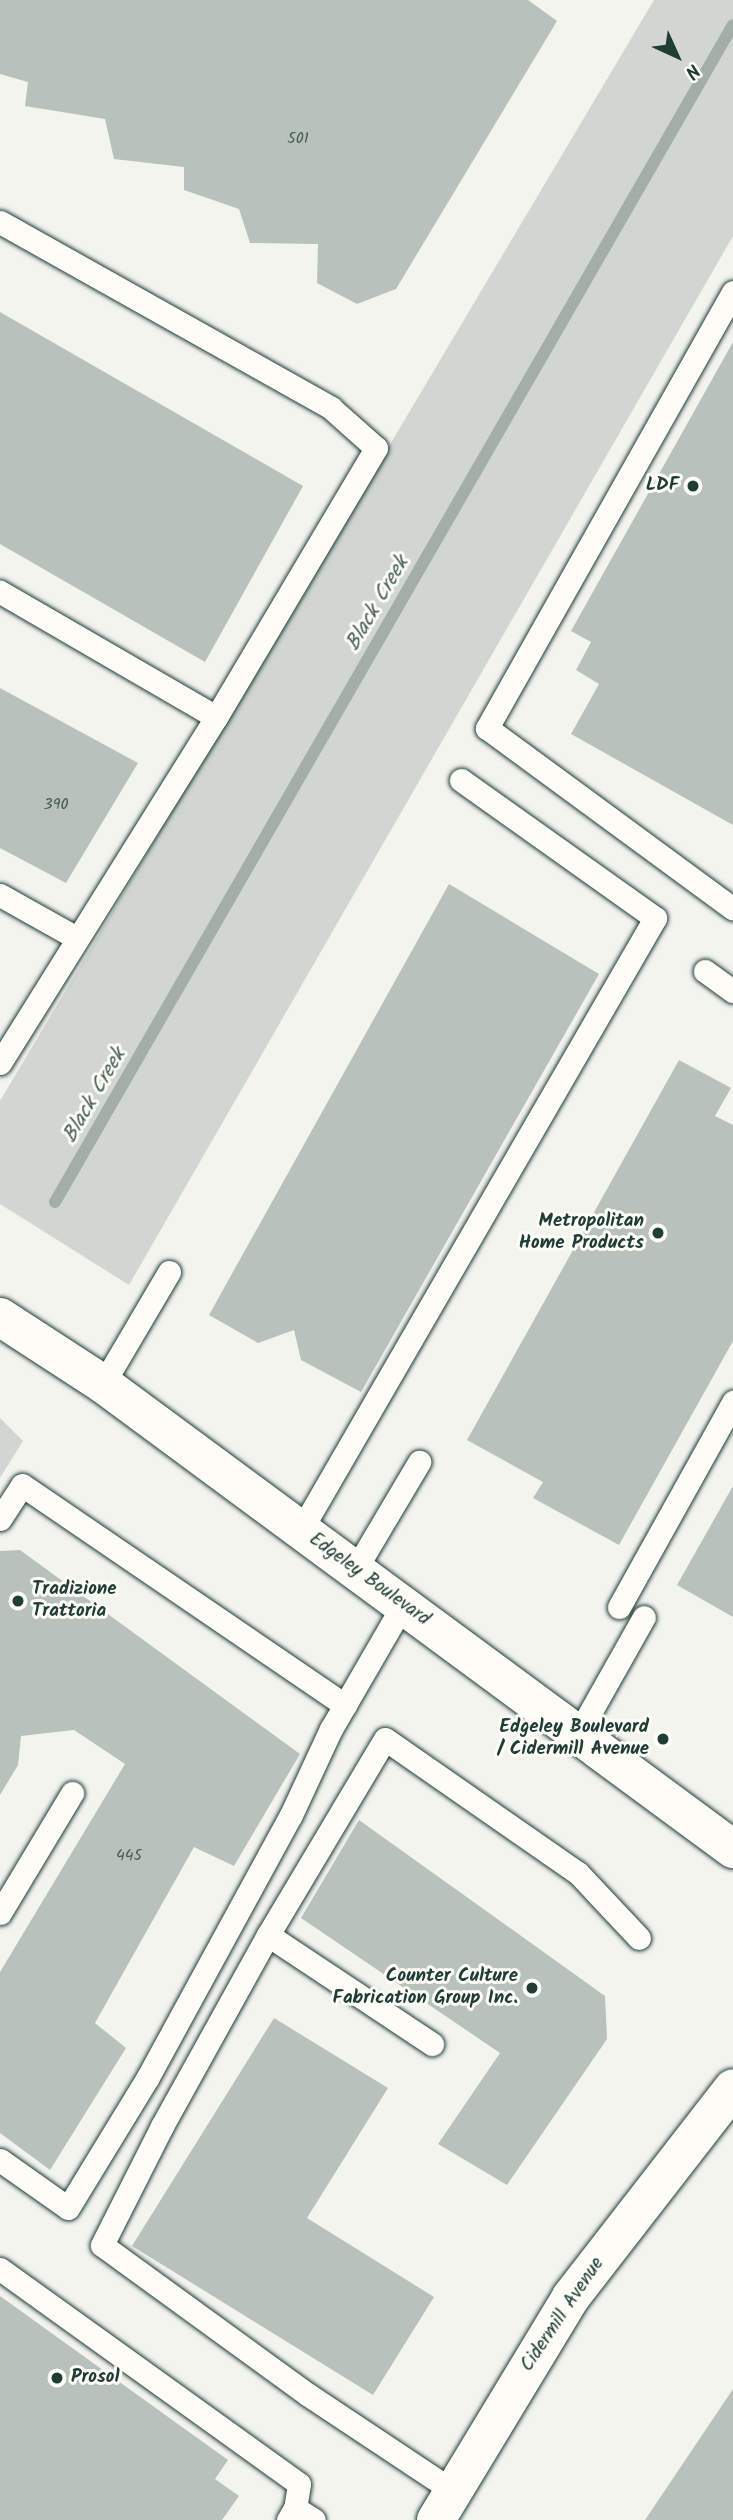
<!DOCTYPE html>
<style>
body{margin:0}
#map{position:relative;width:733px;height:2520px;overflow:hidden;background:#f4f4ef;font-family:Kalam,sans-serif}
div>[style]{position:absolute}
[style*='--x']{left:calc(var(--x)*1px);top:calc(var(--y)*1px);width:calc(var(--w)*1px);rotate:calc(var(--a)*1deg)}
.green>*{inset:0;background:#d1d6d1}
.stream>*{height:12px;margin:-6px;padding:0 6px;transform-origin:6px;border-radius:6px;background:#a3aea7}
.building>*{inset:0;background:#b9c1bb}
.roads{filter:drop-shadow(0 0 2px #1f3d34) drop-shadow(0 0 2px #1f3d34)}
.lane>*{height:23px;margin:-11.5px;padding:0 11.5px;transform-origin:11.5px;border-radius:11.5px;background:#fdfcf7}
.street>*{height:38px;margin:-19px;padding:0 19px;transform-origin:19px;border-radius:19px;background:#fdfcf7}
.secondary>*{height:38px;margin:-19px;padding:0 19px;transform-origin:19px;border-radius:19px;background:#fdfcf7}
.dots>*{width:19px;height:19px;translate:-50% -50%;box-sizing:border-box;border:4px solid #fdfcf7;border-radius:50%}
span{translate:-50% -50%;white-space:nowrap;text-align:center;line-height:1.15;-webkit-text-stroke:6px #fdfcf7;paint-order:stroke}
.number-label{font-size:16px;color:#465e56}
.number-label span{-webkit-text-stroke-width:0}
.poi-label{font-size:19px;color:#1f3d34;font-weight:700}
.right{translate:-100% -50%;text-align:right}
.left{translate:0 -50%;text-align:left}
.street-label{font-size:19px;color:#1f3d34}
.water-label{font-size:21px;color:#475f56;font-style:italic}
.north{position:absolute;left:642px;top:21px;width:70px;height:70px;-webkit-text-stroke:5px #fdfcf7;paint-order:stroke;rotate:135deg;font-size:19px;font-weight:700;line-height:28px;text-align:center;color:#1f3d34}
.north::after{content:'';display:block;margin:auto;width:24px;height:32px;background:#1f3d34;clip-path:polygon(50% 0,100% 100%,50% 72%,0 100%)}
</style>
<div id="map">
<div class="green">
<div style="clip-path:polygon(654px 0,733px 0,733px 236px,129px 1285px,0 1204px,0 1101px)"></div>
<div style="clip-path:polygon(0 1418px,23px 1441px,0 1478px)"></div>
</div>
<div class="stream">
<div style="--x:55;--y:1202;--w:1358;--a:-60.06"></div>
</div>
<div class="building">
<div style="clip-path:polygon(0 0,528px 0,557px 21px,396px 289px,357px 304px,317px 283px,318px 244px,250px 243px,239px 209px,184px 190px,184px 167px,114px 159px,105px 119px,25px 106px,28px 82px,0 74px)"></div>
<div style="clip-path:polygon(0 312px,303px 486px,205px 662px,0 544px)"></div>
<div style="clip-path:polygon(733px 342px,733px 825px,571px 734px,599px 684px,576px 670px,591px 642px,571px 631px)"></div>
<div style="clip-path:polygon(0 688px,138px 763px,66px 883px,0 848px)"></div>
<div style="clip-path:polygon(449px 884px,599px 974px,361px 1392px,301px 1360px,294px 1330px,258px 1343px,209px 1315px)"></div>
<div style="clip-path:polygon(679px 1060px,731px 1088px,715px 1116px,733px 1125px,733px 1341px,619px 1545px,533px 1498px,543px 1482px,467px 1440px)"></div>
<div style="clip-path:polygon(733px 1486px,733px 1617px,677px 1585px)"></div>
<div style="clip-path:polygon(20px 1550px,300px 1754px,234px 1866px,194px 1847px,95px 2023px,126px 2048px,50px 2170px,0 2133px,0 1972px,125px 1764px,74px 1730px,21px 1736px,18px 1765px,0 1795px,0 1551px)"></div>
<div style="clip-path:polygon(359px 1820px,605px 1996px,607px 2039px,507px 2185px,438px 2144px,500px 2053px,301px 1918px)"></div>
<div style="clip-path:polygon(274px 2018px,388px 2088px,307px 2218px,434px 2297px,373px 2395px,132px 2246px)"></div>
<div style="clip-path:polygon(0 2296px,228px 2460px,215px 2479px,239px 2496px,222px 2520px,0 2520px)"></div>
<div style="clip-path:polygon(733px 2389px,733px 2520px,645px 2520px)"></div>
</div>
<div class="roads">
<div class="lane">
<div style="--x:0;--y:222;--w:380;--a:29.3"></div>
<div style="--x:331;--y:408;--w:60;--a:41.6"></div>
<div style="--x:376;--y:448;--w:313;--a:120.7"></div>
<div style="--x:216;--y:717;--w:250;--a:-149.9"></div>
<div style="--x:733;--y:292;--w:501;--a:119.43"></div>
<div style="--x:487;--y:728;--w:305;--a:36.3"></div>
<div style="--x:0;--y:895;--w:88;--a:29.2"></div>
<div style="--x:705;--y:971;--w:34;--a:36"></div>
<div style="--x:0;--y:1063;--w:408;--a:-58"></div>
<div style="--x:103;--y:1384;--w:130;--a:-59.5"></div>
<div style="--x:0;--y:1519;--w:40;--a:-57.1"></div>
<div style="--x:22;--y:1485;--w:391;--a:34.3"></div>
<div style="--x:301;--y:1530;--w:707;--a:-59.95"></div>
<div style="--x:655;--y:918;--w:238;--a:-144.6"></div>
<div style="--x:355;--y:1570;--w:126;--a:-59.3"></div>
<div style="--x:619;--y:1607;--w:235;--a:-60.9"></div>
<div style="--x:578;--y:1734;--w:134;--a:-60.6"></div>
<div style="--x:0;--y:1913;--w:140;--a:-59"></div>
<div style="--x:268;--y:1935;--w:197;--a:33.6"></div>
<div style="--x:0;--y:2160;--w:83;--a:35.2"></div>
<div style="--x:68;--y:2208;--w:153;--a:-58.6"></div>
<div style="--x:148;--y:2077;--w:298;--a:-61.4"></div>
<div style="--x:291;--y:1815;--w:95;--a:-65.1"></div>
<div style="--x:331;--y:1729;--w:143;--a:-59.9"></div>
<div style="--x:0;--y:2269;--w:368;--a:35.7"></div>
<div style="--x:299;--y:2484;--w:24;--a:99"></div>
<div style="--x:295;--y:2508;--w:14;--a:120"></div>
<div style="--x:453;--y:2491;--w:175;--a:-146.4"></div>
<div style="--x:307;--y:2394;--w:253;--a:-144"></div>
<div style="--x:102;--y:2245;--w:133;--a:-63.2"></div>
<div style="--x:162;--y:2126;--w:218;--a:-61"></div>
<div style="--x:268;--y:1935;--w:228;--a:-59.2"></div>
<div style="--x:385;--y:1739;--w:235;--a:34.8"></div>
<div style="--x:578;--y:1873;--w:89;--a:46.8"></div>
<div style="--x:295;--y:2508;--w:22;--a:32"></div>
</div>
<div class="street">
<div style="--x:436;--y:2520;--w:261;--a:-58.8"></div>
<div style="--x:571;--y:2297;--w:264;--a:-52.2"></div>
</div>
<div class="secondary">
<div style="--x:0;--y:1317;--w:123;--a:33"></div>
<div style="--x:103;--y:1384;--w:783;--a:36.43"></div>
</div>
</div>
<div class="dots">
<div style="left:693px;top:486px;background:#1f3d34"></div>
<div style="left:658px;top:1233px;background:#1f3d34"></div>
<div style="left:18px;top:1601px;background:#1f3d34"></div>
<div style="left:663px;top:1739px;background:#1f3d34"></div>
<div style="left:532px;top:1988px;background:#1f3d34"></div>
<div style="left:57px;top:2378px;background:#1f3d34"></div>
</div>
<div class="number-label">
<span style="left:298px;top:139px">501</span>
<span style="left:56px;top:805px">390</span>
<span style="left:129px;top:1856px">445</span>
</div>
<div class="poi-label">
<span class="right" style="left:679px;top:486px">LDF</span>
<span class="right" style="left:644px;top:1233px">Metropolitan<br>Home Products</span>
<span class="left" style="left:32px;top:1601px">Tradizione<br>Trattoria</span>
<span class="right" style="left:649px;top:1739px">Edgeley Boulevard<br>/ Cidermill Avenue</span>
<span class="right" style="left:518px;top:1988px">Counter Culture<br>Fabrication Group Inc.</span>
<span class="left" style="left:71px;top:2378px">Prosol</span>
</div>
<div class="street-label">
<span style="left:369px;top:1580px;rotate:36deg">Edgeley Boulevard</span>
<span style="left:563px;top:2315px;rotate:-56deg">Cidermill Avenue</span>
</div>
<div class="water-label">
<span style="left:378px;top:604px;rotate:-60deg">Black Creek</span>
<span style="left:95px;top:1096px;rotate:-60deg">Black Creek</span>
</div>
<div class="north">N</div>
</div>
